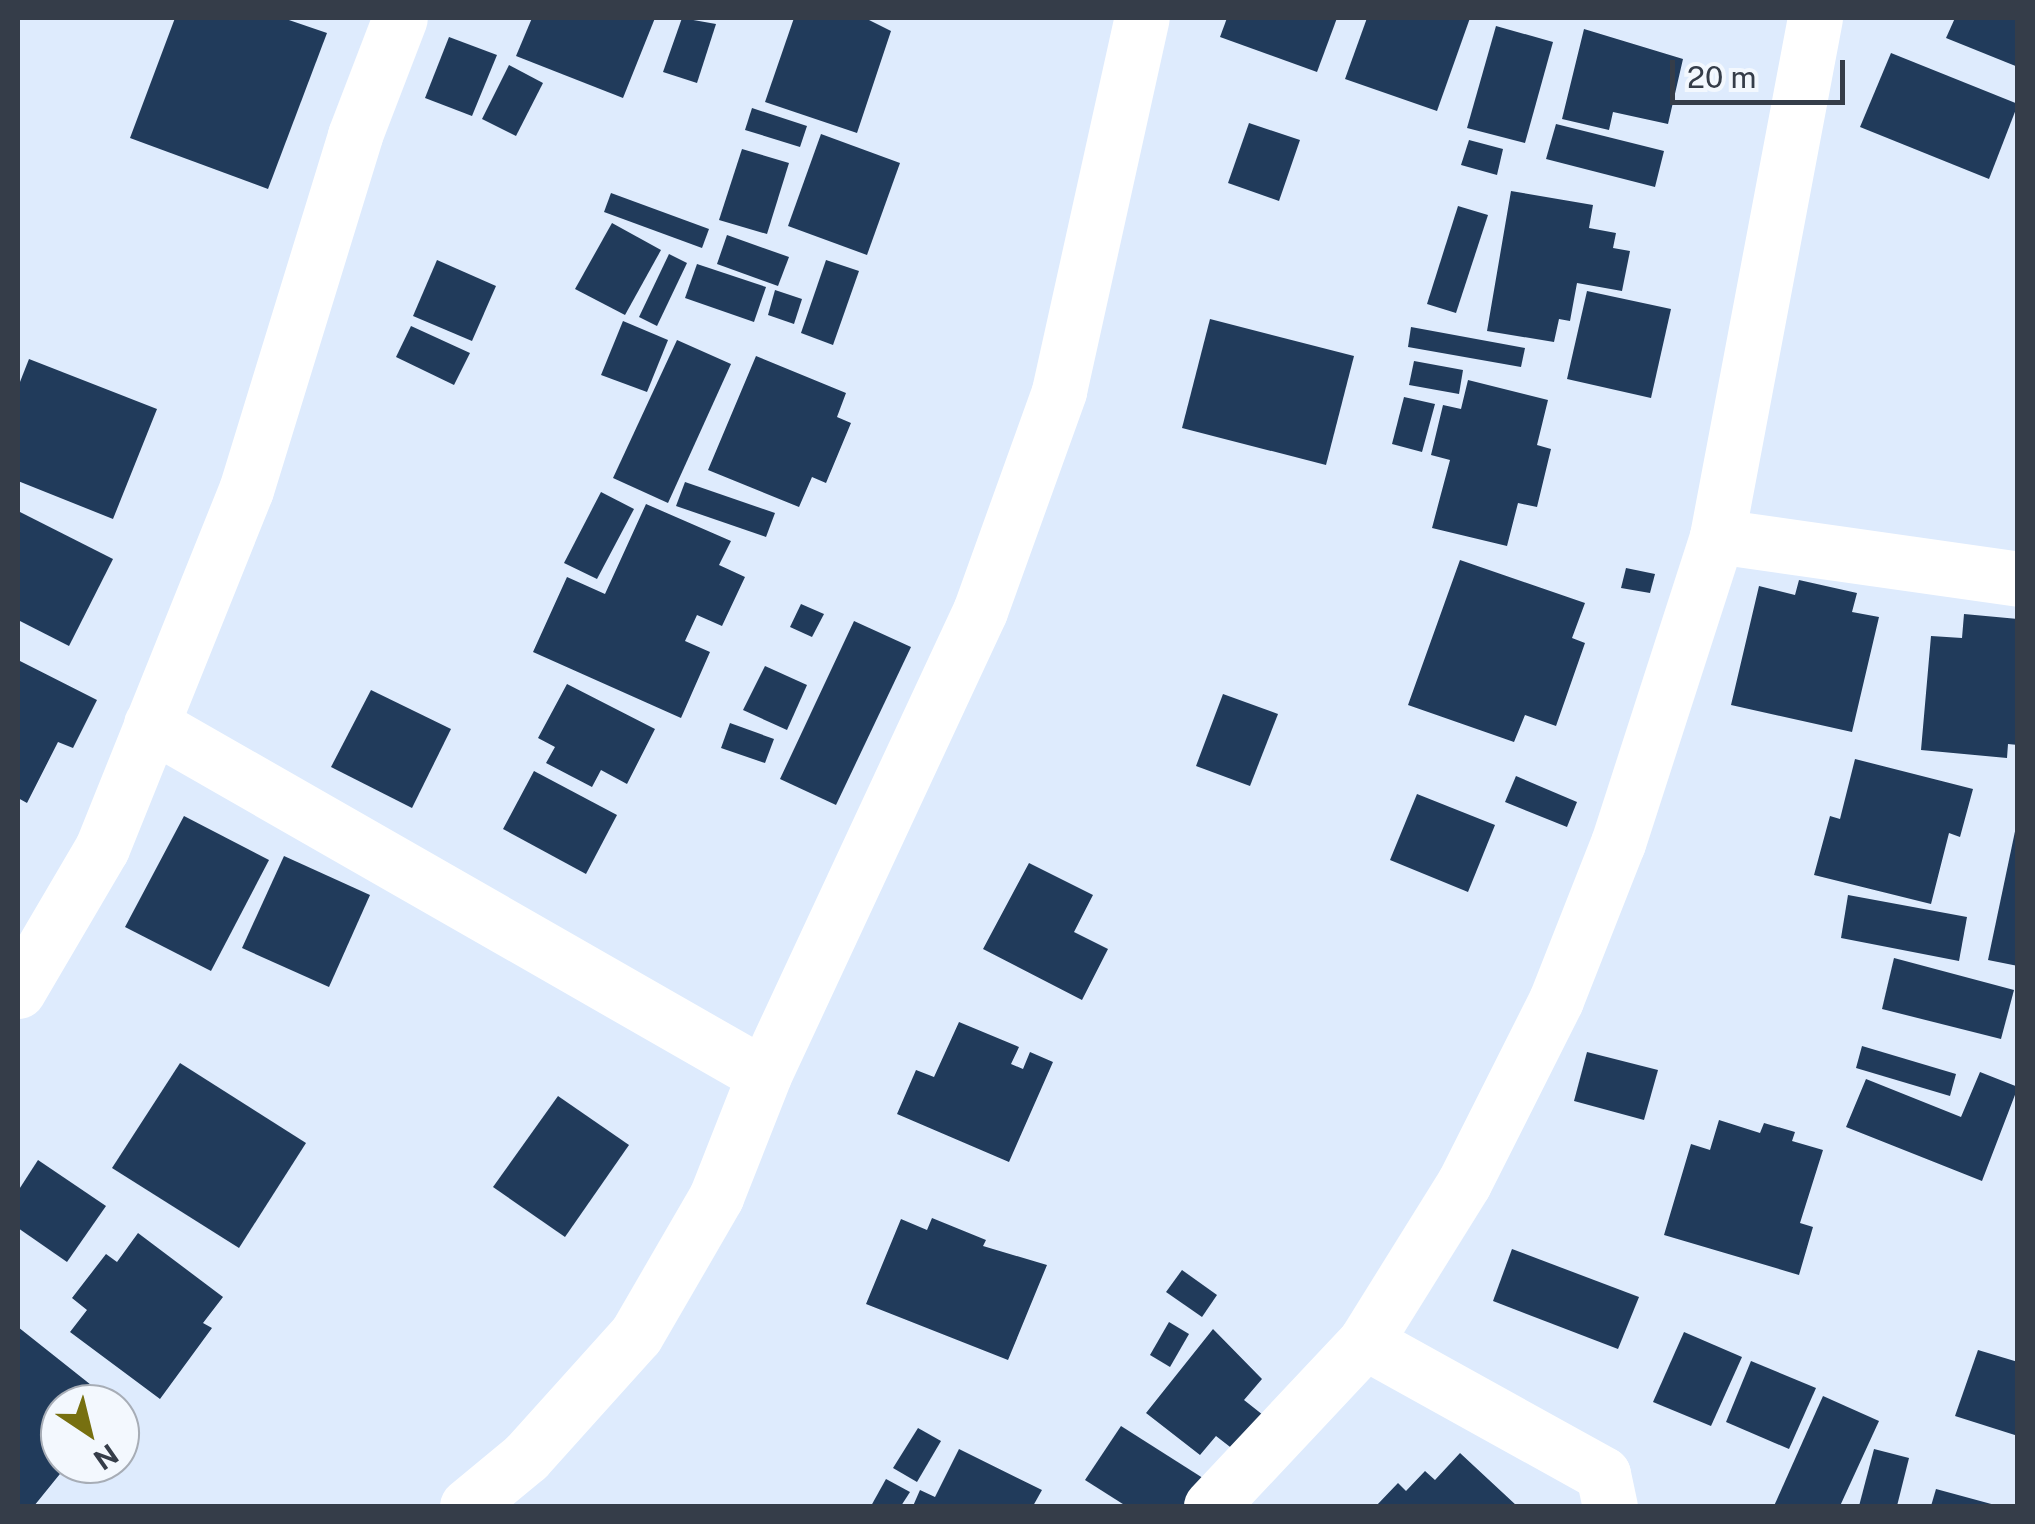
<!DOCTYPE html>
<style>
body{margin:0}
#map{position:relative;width:2035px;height:1524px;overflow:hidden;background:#deebfd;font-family:"Public Sans",sans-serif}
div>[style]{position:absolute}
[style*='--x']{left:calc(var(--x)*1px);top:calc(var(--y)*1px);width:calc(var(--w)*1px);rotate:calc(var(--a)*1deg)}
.building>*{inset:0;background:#213b5b}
.minor>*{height:55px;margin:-27.5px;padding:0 27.5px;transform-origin:27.5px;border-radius:27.5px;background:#fff}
span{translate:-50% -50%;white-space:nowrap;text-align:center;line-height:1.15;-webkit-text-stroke:10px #f3f8fe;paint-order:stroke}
.frame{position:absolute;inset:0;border:20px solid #353d49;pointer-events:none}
.north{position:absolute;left:40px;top:1384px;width:100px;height:100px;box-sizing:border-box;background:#f3f8fe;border:2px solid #a7adb6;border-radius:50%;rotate:145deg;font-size:28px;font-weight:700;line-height:40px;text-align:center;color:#353d49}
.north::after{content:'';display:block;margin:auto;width:35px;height:45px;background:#777010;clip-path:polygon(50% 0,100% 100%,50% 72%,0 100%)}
.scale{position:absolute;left:1670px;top:60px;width:175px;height:45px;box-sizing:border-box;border:5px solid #353d49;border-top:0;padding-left:12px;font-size:30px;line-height:35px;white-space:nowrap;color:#353d49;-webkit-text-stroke:8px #f3f8fe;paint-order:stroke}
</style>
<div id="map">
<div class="building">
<div style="clip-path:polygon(175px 18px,283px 18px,327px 33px,268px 189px,130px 138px)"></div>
<div style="clip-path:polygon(532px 18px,655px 18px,623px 98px,516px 56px)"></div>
<div style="clip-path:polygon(682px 18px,716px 24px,697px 83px,663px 72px)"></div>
<div style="clip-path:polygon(794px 18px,865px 18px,891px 31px,857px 133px,765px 102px)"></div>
<div style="clip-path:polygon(1227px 18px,1337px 18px,1317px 72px,1220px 37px)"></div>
<div style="clip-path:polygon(1367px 18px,1470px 18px,1437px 111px,1345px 79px)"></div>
<div style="clip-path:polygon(1955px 18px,2018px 18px,2018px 67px,1946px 38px)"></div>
<div style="clip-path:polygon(1496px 26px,1553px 42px,1525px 143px,1467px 128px)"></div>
<div style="clip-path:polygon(1584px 29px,1683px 59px,1668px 124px,1613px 112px,1609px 130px,1562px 119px)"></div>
<div style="clip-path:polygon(449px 37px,497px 55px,472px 116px,425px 98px)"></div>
<div style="clip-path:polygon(1891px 53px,2018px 104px,1989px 179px,1860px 127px)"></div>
<div style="clip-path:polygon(509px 65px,543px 83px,516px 136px,482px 119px)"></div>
<div style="clip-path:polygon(752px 108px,807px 126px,800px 147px,745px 130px)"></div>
<div style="clip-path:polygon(1249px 123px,1300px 140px,1279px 201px,1228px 183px)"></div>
<div style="clip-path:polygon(1556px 124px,1664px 151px,1655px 187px,1546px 159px)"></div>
<div style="clip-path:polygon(821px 134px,900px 163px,867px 255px,788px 226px)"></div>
<div style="clip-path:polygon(1469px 140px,1503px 149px,1497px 175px,1461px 165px)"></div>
<div style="clip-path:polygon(742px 149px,789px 163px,767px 234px,719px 220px)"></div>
<div style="clip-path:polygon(1511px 191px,1593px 205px,1589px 228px,1616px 233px,1613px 248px,1630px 251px,1622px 291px,1577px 283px,1570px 321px,1559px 319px,1554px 342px,1487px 331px)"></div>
<div style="clip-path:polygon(611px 193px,709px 229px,702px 248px,604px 212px)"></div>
<div style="clip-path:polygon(1458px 206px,1488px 215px,1456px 313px,1427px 304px)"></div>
<div style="clip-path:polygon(612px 223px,661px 250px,625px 315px,575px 289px)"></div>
<div style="clip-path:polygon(727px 235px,789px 257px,778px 286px,717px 264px)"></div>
<div style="clip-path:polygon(669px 254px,687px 263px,657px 326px,639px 317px)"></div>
<div style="clip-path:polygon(437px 260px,496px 286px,472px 341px,413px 316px)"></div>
<div style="clip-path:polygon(826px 260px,859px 271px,833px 345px,801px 333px)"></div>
<div style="clip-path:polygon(697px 264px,766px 287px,754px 322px,685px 298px)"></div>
<div style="clip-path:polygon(775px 290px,802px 299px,794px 324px,768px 315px)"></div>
<div style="clip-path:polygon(1587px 291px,1671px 309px,1651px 398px,1567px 379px)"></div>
<div style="clip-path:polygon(1210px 319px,1354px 356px,1326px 465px,1182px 428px)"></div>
<div style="clip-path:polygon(623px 321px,668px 340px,647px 392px,601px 375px)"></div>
<div style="clip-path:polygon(411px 326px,470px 353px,454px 385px,396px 357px)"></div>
<div style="clip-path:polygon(1411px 327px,1525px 348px,1521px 367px,1408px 347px)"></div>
<div style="clip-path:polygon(677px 340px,731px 364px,668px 503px,613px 478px)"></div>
<div style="clip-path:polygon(756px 356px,846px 393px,837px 417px,851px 423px,826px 483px,812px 477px,799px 507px,708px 470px)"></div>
<div style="clip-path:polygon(29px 359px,157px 409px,113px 519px,18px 481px,18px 387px)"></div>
<div style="clip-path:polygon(1414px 361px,1463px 370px,1459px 394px,1409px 385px)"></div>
<div style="clip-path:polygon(1468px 380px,1548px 400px,1537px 445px,1551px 449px,1537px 507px,1518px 503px,1507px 546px,1432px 528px,1450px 460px,1431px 455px,1443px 405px,1461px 409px)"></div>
<div style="clip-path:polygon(1404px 397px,1435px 404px,1422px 452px,1392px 444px)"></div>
<div style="clip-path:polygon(685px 482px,775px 513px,766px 537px,676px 506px)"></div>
<div style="clip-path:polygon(601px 492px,634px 509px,597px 579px,564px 563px)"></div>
<div style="clip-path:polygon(646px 504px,731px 541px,719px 565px,745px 577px,722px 626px,697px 615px,685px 641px,710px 652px,681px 718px,533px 652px,567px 577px,605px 594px)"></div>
<div style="clip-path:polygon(18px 511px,113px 559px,69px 646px,18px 620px)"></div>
<div style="clip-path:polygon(1460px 560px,1585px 603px,1572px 638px,1585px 643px,1556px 726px,1525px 715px,1514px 742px,1408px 705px)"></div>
<div style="clip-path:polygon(1626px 568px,1655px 574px,1650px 593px,1621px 588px)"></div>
<div style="clip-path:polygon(1799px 580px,1857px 593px,1852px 612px,1879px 617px,1852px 732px,1731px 705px,1759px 586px,1795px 595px)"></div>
<div style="clip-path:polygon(801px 604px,824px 614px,812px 637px,790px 627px)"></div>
<div style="clip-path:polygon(1964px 614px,2018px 619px,2018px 745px,2008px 744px,2007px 758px,1921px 750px,1931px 636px,1962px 638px)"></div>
<div style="clip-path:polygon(854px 621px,911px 647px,836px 805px,780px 779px)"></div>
<div style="clip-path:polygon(18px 660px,97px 700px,73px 748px,58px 742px,27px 803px,18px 798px)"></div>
<div style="clip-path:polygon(765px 666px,807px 685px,787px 730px,743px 710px)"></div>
<div style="clip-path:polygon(567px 684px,655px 729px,627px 784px,601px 770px,592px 787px,546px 763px,555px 747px,538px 738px)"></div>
<div style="clip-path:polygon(371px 690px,451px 729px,412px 808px,331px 767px)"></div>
<div style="clip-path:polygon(1223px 694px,1278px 714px,1250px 786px,1196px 766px)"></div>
<div style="clip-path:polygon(730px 723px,774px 739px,765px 763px,721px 748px)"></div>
<div style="clip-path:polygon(1855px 759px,1973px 789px,1960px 837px,1949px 833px,1931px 904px,1814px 875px,1830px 816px,1840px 819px)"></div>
<div style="clip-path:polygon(534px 771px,617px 815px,586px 874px,503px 829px)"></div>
<div style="clip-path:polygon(1516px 776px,1577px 802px,1567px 827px,1505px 802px)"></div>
<div style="clip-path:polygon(1417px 794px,1495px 825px,1468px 892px,1390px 860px)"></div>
<div style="clip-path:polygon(184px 816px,269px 860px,211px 971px,125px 927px)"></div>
<div style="clip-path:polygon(2018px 817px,2018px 966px,1988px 960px)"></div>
<div style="clip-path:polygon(284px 856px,370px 895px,329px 987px,242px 948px)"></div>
<div style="clip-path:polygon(1029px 863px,1093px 895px,1074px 932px,1108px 949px,1082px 1000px,983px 949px)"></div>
<div style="clip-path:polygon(1848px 895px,1967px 917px,1959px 961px,1841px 938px)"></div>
<div style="clip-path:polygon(1894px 958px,2014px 990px,2001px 1039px,1882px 1009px)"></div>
<div style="clip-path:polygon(959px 1022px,1019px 1047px,1011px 1064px,1023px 1069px,1030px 1052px,1053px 1062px,1009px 1162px,897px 1114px,916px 1070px,934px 1077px)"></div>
<div style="clip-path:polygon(1862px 1046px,1956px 1074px,1950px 1096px,1856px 1068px)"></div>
<div style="clip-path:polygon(1587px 1052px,1658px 1070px,1644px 1120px,1574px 1101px)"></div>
<div style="clip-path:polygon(180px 1063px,306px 1143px,239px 1248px,112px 1168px)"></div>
<div style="clip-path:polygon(1980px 1072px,2018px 1087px,1982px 1181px,1846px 1127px,1866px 1079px,1961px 1117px)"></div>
<div style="clip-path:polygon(558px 1096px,629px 1145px,565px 1237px,493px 1187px)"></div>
<div style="clip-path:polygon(1719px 1120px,1760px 1133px,1764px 1123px,1795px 1132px,1792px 1141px,1823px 1150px,1800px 1223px,1813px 1227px,1799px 1275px,1664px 1235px,1691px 1144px,1710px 1150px)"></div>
<div style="clip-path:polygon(38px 1160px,106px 1206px,67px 1262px,18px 1228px,18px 1191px)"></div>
<div style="clip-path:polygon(932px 1218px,986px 1240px,983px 1246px,1047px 1265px,1008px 1360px,866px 1304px,901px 1219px,927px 1230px)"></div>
<div style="clip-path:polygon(138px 1233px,223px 1297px,203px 1323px,212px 1328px,160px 1399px,70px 1332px,87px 1310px,72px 1298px,106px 1254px,117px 1262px)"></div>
<div style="clip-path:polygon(1512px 1249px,1639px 1297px,1618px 1349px,1493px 1301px)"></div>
<div style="clip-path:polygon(1182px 1270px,1217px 1295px,1202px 1317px,1166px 1292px)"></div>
<div style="clip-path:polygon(1169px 1322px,1189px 1334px,1170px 1367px,1150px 1355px)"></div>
<div style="clip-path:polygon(18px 1327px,115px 1404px,60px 1404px,60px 1464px,68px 1464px,34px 1506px,18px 1506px)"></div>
<div style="clip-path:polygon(1213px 1329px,1262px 1379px,1244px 1400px,1263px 1415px,1234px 1450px,1216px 1436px,1200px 1455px,1146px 1413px)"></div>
<div style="clip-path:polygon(1684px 1332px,1742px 1357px,1711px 1426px,1653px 1402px)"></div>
<div style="clip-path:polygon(1978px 1350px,2018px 1362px,2018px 1436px,1955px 1416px)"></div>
<div style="clip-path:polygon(1751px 1361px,1816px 1388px,1789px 1449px,1726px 1422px)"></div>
<div style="clip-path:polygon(1823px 1396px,1879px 1421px,1840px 1506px,1774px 1506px)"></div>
<div style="clip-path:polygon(1121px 1426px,1206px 1480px,1189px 1506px,1126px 1506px,1085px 1480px)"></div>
<div style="clip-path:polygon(918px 1428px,941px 1441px,917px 1482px,893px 1468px)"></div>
<div style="clip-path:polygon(959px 1449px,1042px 1490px,1033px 1506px,913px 1506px,920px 1490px,935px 1497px)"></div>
<div style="clip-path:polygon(1874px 1449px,1909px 1458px,1897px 1506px,1859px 1506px)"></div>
<div style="clip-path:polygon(1460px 1453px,1517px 1506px,1376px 1506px,1398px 1483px,1406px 1491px,1425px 1471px,1435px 1480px)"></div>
<div style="clip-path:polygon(886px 1479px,910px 1492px,901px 1506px,871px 1506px)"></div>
<div style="clip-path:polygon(1936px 1489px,1995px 1505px,1995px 1506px,1931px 1506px)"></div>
</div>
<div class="minor">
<div style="--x:1717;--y:536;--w:304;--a:8.1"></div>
<div style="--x:151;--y:724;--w:706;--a:29.8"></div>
<div style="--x:18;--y:991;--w:166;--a:-59.6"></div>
<div style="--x:102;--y:848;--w:386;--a:-68.1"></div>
<div style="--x:246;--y:490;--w:371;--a:-72.9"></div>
<div style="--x:355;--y:135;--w:125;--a:-69"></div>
<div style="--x:1365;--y:1342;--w:272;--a:29"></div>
<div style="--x:1603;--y:1474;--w:33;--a:78"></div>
<div style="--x:467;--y:1506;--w:77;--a:-39.7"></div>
<div style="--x:526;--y:1457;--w:164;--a:-48"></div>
<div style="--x:636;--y:1335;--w:160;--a:-59.9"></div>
<div style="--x:716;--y:1197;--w:131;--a:-68.5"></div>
<div style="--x:764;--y:1075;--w:512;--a:-65.04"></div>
<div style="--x:980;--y:611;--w:234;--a:-70.2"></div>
<div style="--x:1059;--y:391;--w:382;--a:-77.5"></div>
<div style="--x:1211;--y:1506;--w:225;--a:-46.8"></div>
<div style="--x:1365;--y:1342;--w:187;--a:-58.1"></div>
<div style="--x:1464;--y:1183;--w:205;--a:-63.3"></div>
<div style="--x:1556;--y:1000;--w:169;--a:-68.5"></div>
<div style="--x:1618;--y:843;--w:323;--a:-72.1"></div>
<div style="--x:1717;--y:536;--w:527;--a:-79.29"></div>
</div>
<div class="frame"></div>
<div class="north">N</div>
<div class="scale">20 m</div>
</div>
